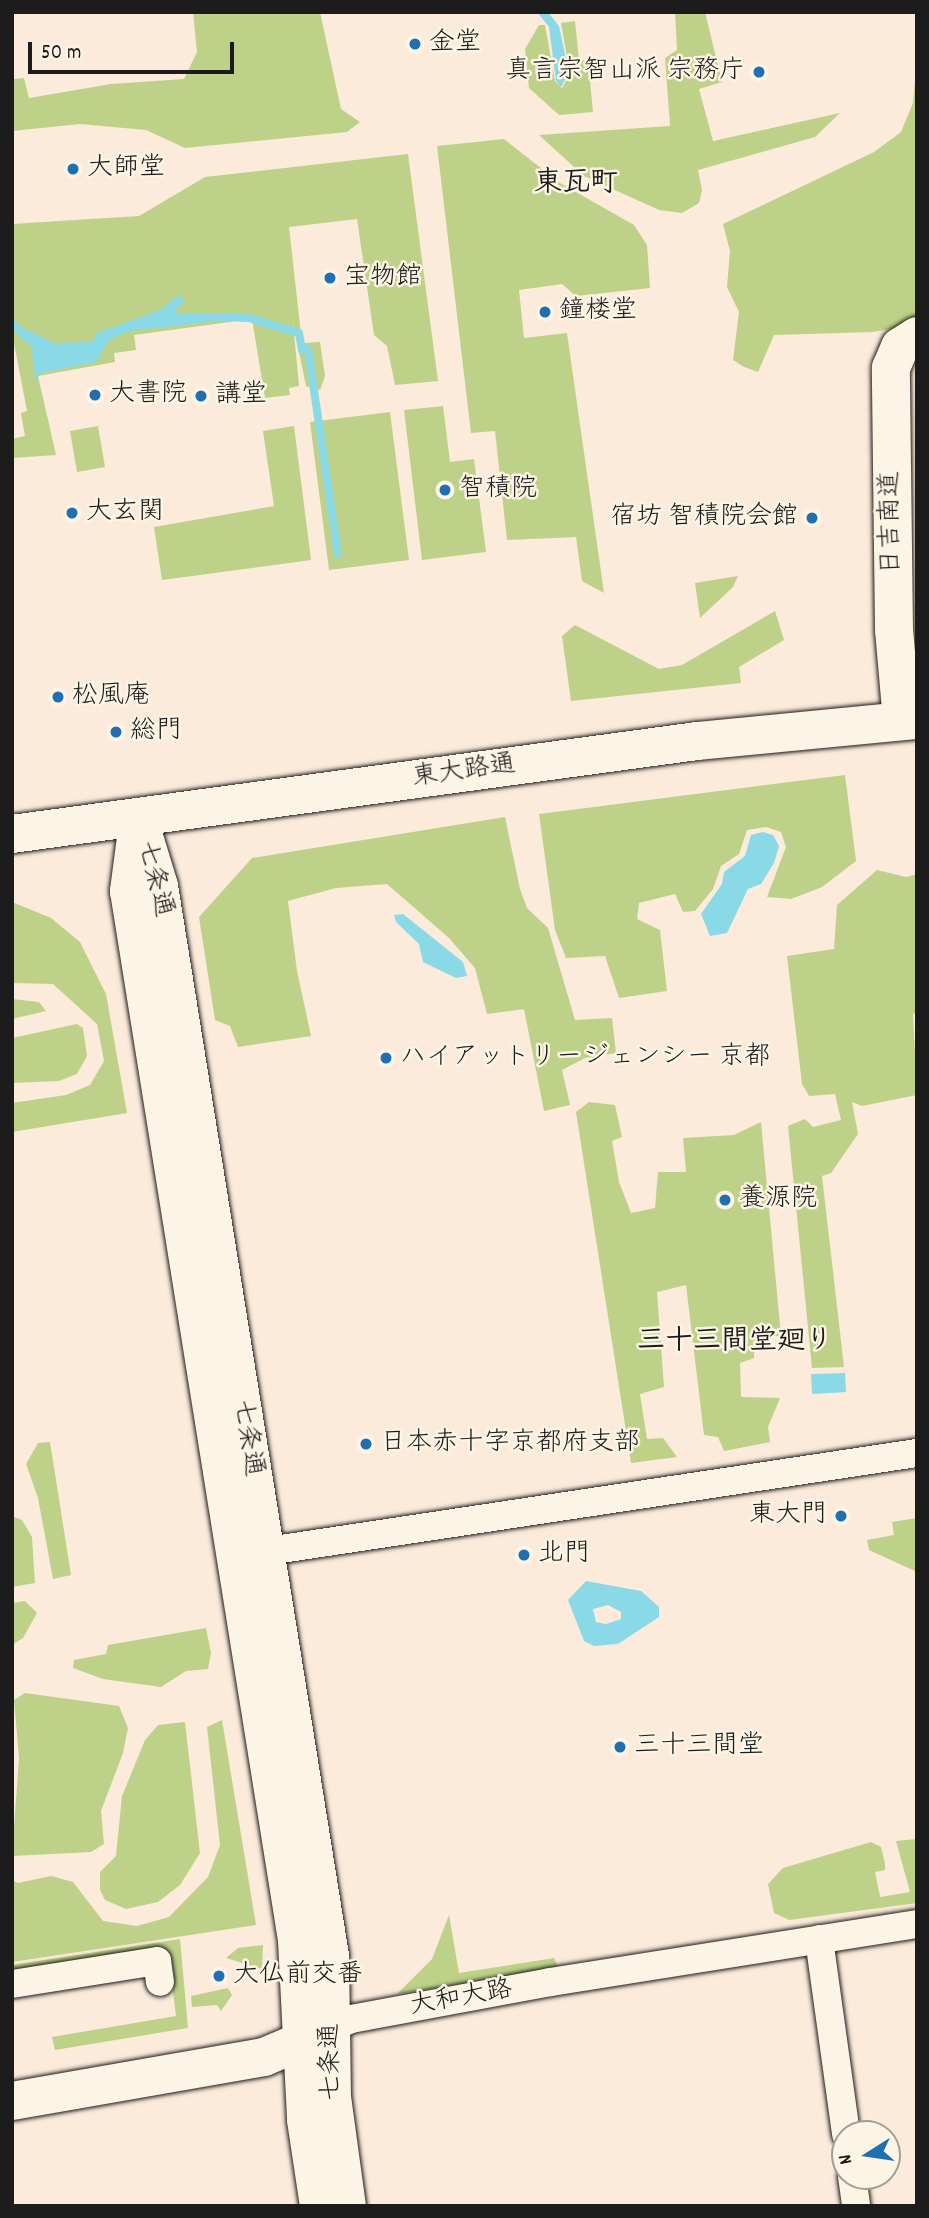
<!DOCTYPE html>
<meta charset="utf-8">
<style>
body{margin:0}
#map{position:relative;width:929px;height:2218px;overflow:hidden;background:#fceadb;font-family:Dekko,"Klee One",sans-serif}
div>[style]{position:absolute}
[style*='--x']{left:calc(var(--x)*1px);top:calc(var(--y)*1px);width:calc(var(--w)*1px);rotate:calc(var(--a)*1deg)}
.green>*{inset:0;background:#bdd288}
.water>*{inset:0;background:#89d9e6}
.stream>*{height:8px;margin:-4px;padding:0 4px;transform-origin:4px;border-radius:4px;background:#89d9e6}
.roads{filter:drop-shadow(0 0 2px #1c1c1c) drop-shadow(0 0 2px #1c1c1c)}
.street>*{height:28px;margin:-14px;padding:0 14px;transform-origin:14px;border-radius:14px;background:#fcf5e5}
.secondary>*{height:38px;margin:-19px;padding:0 19px;transform-origin:19px;border-radius:19px;background:#fcf5e5}
.dots>*{width:19px;height:19px;translate:-50% -50%;box-sizing:border-box;border:4px solid #fcf5e5;border-radius:50%}
span{translate:-50% -50%;white-space:nowrap;text-align:center;line-height:1.15;-webkit-text-stroke:5px #fcf5e5;paint-order:stroke}
.poi-label{font-size:26px;color:#1c1c1c}
.left{translate:0 -50%;text-align:left}
.right{translate:-100% -50%;text-align:right}
.street-label{font-size:26px;color:#1c1c1c}
.neighbourhood-label{font-size:28px;color:#1c1c1c;font-weight:700}
.frame{position:absolute;inset:0;border:14px solid #1c1c1c;pointer-events:none}
.north{position:absolute;left:831px;top:2120px;width:70px;height:70px;box-sizing:border-box;background:#fcf5e5;border:2px solid #a29e95;border-radius:50%;rotate:258deg;font-size:19px;font-weight:700;line-height:28px;text-align:center;color:#1c1c1c}
.north::after{content:'';display:block;margin:auto;width:24px;height:32px;background:#1f6fb2;clip-path:polygon(50% 0,100% 100%,50% 72%,0 100%)}
.scale{position:absolute;left:28px;top:42px;width:206px;height:32px;box-sizing:border-box;border:4px solid #1c1c1c;border-top:0;padding-left:9px;font-size:21px;line-height:24px;white-space:nowrap;color:#1c1c1c;-webkit-text-stroke:5px #fcf5e5;paint-order:stroke}
</style>
<div id="map">
<div class="green">
<div style="clip-path:polygon(193px 12px,320px 12px,341px 109px,360px 122px,347px 132px,185px 148px,146px 130px,80px 124px,12px 131px,14px 79px,24px 78px,29px 98px,111px 84px,184px 79px,197px 52px)"></div>
<div style="clip-path:polygon(675px 12px,705px 12px,722px 82px,699px 89px,713px 141px,840px 113px,815px 137px,698px 170px,702px 190px,699px 203px,682px 213px,659px 210px,584px 176px,539px 135px,670px 126px,665px 58px,677px 50px)"></div>
<div style="clip-path:polygon(575px 21px,579px 60px,588px 60px,593px 112px,559px 115px,529px 88px,525px 49px,539px 25px,545px 25px,555px 81px,562px 88px,570px 74px,561px 23px)"></div>
<div style="clip-path:polygon(917px 58px,917px 324px,873px 332px,774px 335px,758px 372px,744px 367px,733px 360px,739px 312px,727px 287px,730px 251px,723px 224px,874px 152px,901px 132px,913px 103px)"></div>
<div style="clip-path:polygon(504px 139px,560px 183px,634px 225px,647px 245px,650px 288px,576px 296px,562px 284px,519px 290px,524px 338px,567px 333px,604px 593px,582px 581px,576px 537px,507px 540px,495px 431px,471px 433px,437px 146px)"></div>
<div style="clip-path:polygon(408px 154px,438px 381px,395px 385px,387px 346px,374px 335px,357px 219px,289px 227px,302px 343px,320px 342px,325px 376px,320px 390px,306px 386px,293px 323px,299px 386px,289px 388px,290px 395px,265px 398px,252px 319px,134px 335px,136px 350px,114px 353px,115px 362px,38px 376px,56px 455px,12px 458px,12px 439px,25px 436px,21px 413px,27px 411px,12px 333px,12px 224px,139px 216px,205px 177px)"></div>
<div style="clip-path:polygon(443px 406px,450px 462px,474px 459px,486px 552px,422px 560px,404px 410px)"></div>
<div style="clip-path:polygon(390px 412px,409px 560px,329px 570px,310px 422px)"></div>
<div style="clip-path:polygon(98px 426px,105px 467px,77px 472px,70px 431px)"></div>
<div style="clip-path:polygon(294px 426px,311px 560px,162px 580px,154px 527px,274px 506px,263px 431px)"></div>
<div style="clip-path:polygon(738px 576px,733px 587px,700px 618px,695px 583px)"></div>
<div style="clip-path:polygon(775px 611px,784px 640px,739px 667px,741px 683px,571px 701px,562px 636px,575px 625px,659px 669px,682px 665px)"></div>
<div style="clip-path:polygon(845px 775px,856px 861px,822px 887px,791px 899px,767px 897px,786px 847px,781px 832px,766px 827px,747px 830px,739px 854px,721px 866px,713px 889px,695px 911px,683px 912px,675px 894px,639px 903px,637px 919px,660px 930px,667px 991px,619px 998px,605px 956px,566px 958px,555px 930px,539px 814px)"></div>
<div style="clip-path:polygon(505px 817px,520px 889px,527px 908px,548px 928px,575px 1020px,612px 1018px,616px 1053px,585px 1058px,562px 1070px,570px 1105px,544px 1111px,524px 1009px,487px 1014px,475px 968px,449px 938px,387px 884px,336px 888px,288px 901px,297px 971px,311px 1036px,238px 1047px,230px 1026px,215px 1020px,199px 917px,252px 858px)"></div>
<div style="clip-path:polygon(877px 870px,906px 877px,917px 874px,917px 1013px,913px 1014px,917px 1095px,862px 1106px,852px 1102px,858px 1134px,831px 1173px,822px 1176px,844px 1367px,812px 1368px,788px 1126px,805px 1119px,813px 1127px,841px 1120px,835px 1094px,809px 1096px,802px 1084px,787px 956px,834px 949px,837px 905px)"></div>
<div style="clip-path:polygon(12px 902px,51px 918px,80px 942px,106px 994px,127px 1113px,12px 1132px,12px 1103px,66px 1095px,90px 1085px,104px 1061px,97px 1024px,53px 984px,12px 983px)"></div>
<div style="clip-path:polygon(12px 999px,39px 1002px,46px 1011px,12px 1019px)"></div>
<div style="clip-path:polygon(77px 1024px,83px 1028px,87px 1056px,77px 1074px,59px 1081px,12px 1083px,12px 1038px)"></div>
<div style="clip-path:polygon(589px 1102px,615px 1105px,622px 1137px,612px 1141px,619px 1182px,631px 1213px,655px 1208px,658px 1172px,686px 1172px,683px 1138px,734px 1135px,761px 1122px,781px 1336px,755px 1336px,754px 1358px,740px 1363px,741px 1397px,780px 1398px,768px 1427px,770px 1442px,724px 1451px,718px 1437px,704px 1435px,686px 1285px,657px 1292px,664px 1387px,640px 1394px,647px 1439px,663px 1438px,677px 1457px,631px 1463px,576px 1112px)"></div>
<div style="clip-path:polygon(50px 1442px,71px 1575px,53px 1579px,38px 1498px,26px 1464px,38px 1443px)"></div>
<div style="clip-path:polygon(12px 1516px,22px 1520px,32px 1537px,35px 1583px,12px 1587px)"></div>
<div style="clip-path:polygon(917px 1518px,917px 1572px,869px 1550px,867px 1540px,894px 1535px,892px 1522px)"></div>
<div style="clip-path:polygon(25px 1601px,37px 1613px,23px 1638px,12px 1645px,12px 1603px)"></div>
<div style="clip-path:polygon(206px 1628px,211px 1653px,208px 1669px,186px 1671px,161px 1687px,103px 1679px,73px 1668px,74px 1660px,106px 1654px,108px 1645px)"></div>
<div style="clip-path:polygon(25px 1693px,119px 1706px,128px 1728px,123px 1753px,101px 1811px,104px 1844px,91px 1852px,12px 1856px,19px 1758px,14px 1700px)"></div>
<div style="clip-path:polygon(222px 1720px,256px 1925px,12px 1962px,12px 1880px,18px 1883px,51px 1876px,73px 1882px,103px 1921px,137px 1926px,169px 1917px,208px 1877px,220px 1845px,207px 1727px)"></div>
<div style="clip-path:polygon(185px 1722px,200px 1853px,180px 1885px,158px 1902px,126px 1909px,105px 1900px,100px 1890px,100px 1872px,116px 1856px,122px 1796px,145px 1740px,158px 1725px)"></div>
<div style="clip-path:polygon(917px 1839px,917px 1903px,789px 1920px,774px 1913px,768px 1884px,783px 1868px,871px 1842px,881px 1847px,885px 1863px,885px 1870px,875px 1872px,880px 1897px,910px 1892px,896px 1841px)"></div>
<div style="clip-path:polygon(449px 1915px,459px 1973px,554px 1958px,559px 1969px,397px 1994px,432px 1959px)"></div>
<div style="clip-path:polygon(180px 1939px,188px 2028px,55px 2050px,52px 2037px,176px 2016px,168px 1953px,12px 1978px,12px 1965px)"></div>
<div style="clip-path:polygon(263px 1945px,262px 1969px,226px 1958px,238px 1948px)"></div>
<div style="clip-path:polygon(228px 1988px,232px 1995px,221px 2011px,217px 2005px,192px 2007px,191px 1996px)"></div>
</div>
<div class="water">
<div style="clip-path:polygon(537px 12px,548px 12px,559px 26px,569px 73px,561px 87px,556px 81px,549px 27px)"></div>
<div style="clip-path:polygon(180px 294px,184px 303px,176px 308px,177px 313px,216px 313px,218px 321px,129px 331px,109px 340px,96px 362px,40px 373px,36px 382px,31px 346px,12px 330px,12px 317px,19px 326px,54px 343px,92px 342px,97px 333px,160px 310px)"></div>
<div style="clip-path:polygon(763px 832px,773px 835px,779px 846px,774px 863px,761px 884px,748px 889px,727px 933px,710px 936px,701px 914px,722px 884px,724px 872px,745px 856px,751px 835px)"></div>
<div style="clip-path:polygon(403px 914px,463px 962px,467px 976px,456px 978px,423px 962px,419px 944px,396px 922px,394px 915px)"></div>
<div style="clip-path:polygon(845px 1373px,846px 1392px,812px 1394px,811px 1374px)"></div>
<div style="clip-path:polygon(evenodd,586px 1581px,641px 1591px,659px 1607px,659px 1617px,618px 1644px,594px 1646px,584px 1641px,568px 1600px,586px 1581px,608px 1605px,621px 1612px,621px 1619px,606px 1624px,596px 1622px,593px 1609px,608px 1605px)"></div>
</div>
<div class="stream">
<div style="--x:220;--y:317;--w:29;--a:2"></div>
<div style="--x:249;--y:318;--w:52;--a:16.7"></div>
<div style="--x:299;--y:333;--w:17;--a:80"></div>
<div style="--x:302;--y:350;--w:6;--a:-9"></div>
<div style="--x:308;--y:349;--w:207;--a:81.7"></div>
</div>
<div class="roads">
<div class="street">
<div style="--x:248;--y:1554;--w:677;--a:-8.59"></div>
<div style="--x:819;--y:1939;--w:197;--a:82.1"></div>
<div style="--x:12;--y:1984;--w:147;--a:-9"></div>
<div style="--x:157;--y:1961;--w:21;--a:82"></div>
<div style="--x:315;--y:2035;--w:39;--a:-24"></div>
<div style="--x:351;--y:2019;--w:203;--a:-10.5"></div>
<div style="--x:551;--y:1982;--w:371;--a:-9"></div>
<div style="--x:852;--y:2176;--w:30;--a:82"></div>
</div>
<div class="secondary">
<div style="--x:902;--y:721;--w:91;--a:-95"></div>
<div style="--x:894;--y:630;--w:262;--a:-90.7"></div>
<div style="--x:891;--y:368;--w:23;--a:-67"></div>
<div style="--x:900;--y:347;--w:20;--a:-33"></div>
<div style="--x:138;--y:817;--w:72;--a:73.1"></div>
<div style="--x:159;--y:886;--w:1084;--a:80.92"></div>
<div style="--x:330;--y:1956;--w:141;--a:89.2"></div>
<div style="--x:332;--y:2097;--w:110;--a:82.2"></div>
<div style="--x:137;--y:830;--w:62;--a:97.5"></div>
<div style="--x:129;--y:891;--w:1062;--a:80.9"></div>
<div style="--x:297;--y:1940;--w:180;--a:87.1"></div>
<div style="--x:306;--y:2120;--w:87;--a:81.4"></div>
<div style="--x:12;--y:834;--w:691;--a:-7.73"></div>
<div style="--x:697;--y:741;--w:221;--a:-5.5"></div>
<div style="--x:12;--y:2101;--w:256;--a:-9.9"></div>
<div style="--x:264;--y:2057;--w:41;--a:-22.8"></div>
</div>
</div>
<div class="dots">
<div style="left:415px;top:44px;background:#1f6fb2"></div>
<div style="left:759px;top:72px;background:#1f6fb2"></div>
<div style="left:73px;top:169px;background:#1f6fb2"></div>
<div style="left:330px;top:278px;background:#1f6fb2"></div>
<div style="left:545px;top:312px;background:#1f6fb2"></div>
<div style="left:95px;top:395px;background:#1f6fb2"></div>
<div style="left:201px;top:396px;background:#1f6fb2"></div>
<div style="left:445px;top:490px;background:#1f6fb2"></div>
<div style="left:72px;top:513px;background:#1f6fb2"></div>
<div style="left:812px;top:518px;background:#1f6fb2"></div>
<div style="left:58px;top:697px;background:#1f6fb2"></div>
<div style="left:116px;top:732px;background:#1f6fb2"></div>
<div style="left:386px;top:1058px;background:#1f6fb2"></div>
<div style="left:725px;top:1200px;background:#1f6fb2"></div>
<div style="left:366px;top:1444px;background:#1f6fb2"></div>
<div style="left:841px;top:1516px;background:#1f6fb2"></div>
<div style="left:524px;top:1555px;background:#1f6fb2"></div>
<div style="left:620px;top:1747px;background:#1f6fb2"></div>
<div style="left:219px;top:1976px;background:#1f6fb2"></div>
</div>
<div class="poi-label">
<span class="left" style="left:429px;top:44px">金堂</span>
<span class="right" style="left:745px;top:72px">真言宗智山派 宗務庁</span>
<span class="left" style="left:87px;top:169px">大師堂</span>
<span class="left" style="left:344px;top:278px">宝物館</span>
<span class="left" style="left:559px;top:312px">鐘楼堂</span>
<span class="left" style="left:109px;top:395px">大書院</span>
<span class="left" style="left:215px;top:396px">講堂</span>
<span class="left" style="left:459px;top:490px">智積院</span>
<span class="left" style="left:86px;top:513px">大玄関</span>
<span class="right" style="left:798px;top:518px">宿坊 智積院会館</span>
<span class="left" style="left:72px;top:697px">松風庵</span>
<span class="left" style="left:130px;top:732px">総門</span>
<span class="left" style="left:400px;top:1058px">ハイアットリージェンシー 京都</span>
<span class="left" style="left:739px;top:1200px">養源院</span>
<span class="left" style="left:380px;top:1444px">日本赤十字京都府支部</span>
<span class="right" style="left:827px;top:1516px">東大門</span>
<span class="left" style="left:538px;top:1555px">北門</span>
<span class="left" style="left:634px;top:1747px">三十三間堂</span>
<span class="left" style="left:233px;top:1976px">大仏前交番</span>
</div>
<div class="street-label">
<span style="left:892px;top:523px;rotate:-91deg">日吉南道</span>
<span style="left:464px;top:772px;rotate:-8deg">東大路通</span>
<span style="left:154px;top:879px;rotate:76deg">七条通</span>
<span style="left:247px;top:1438px;rotate:81deg">七条通</span>
<span style="left:461px;top:1999px;rotate:-10deg">大和大路</span>
<span style="left:332px;top:2062px;rotate:-91deg">七条通</span>
</div>
<div class="neighbourhood-label">
<span style="left:576px;top:185px">東瓦町</span>
<span style="left:735px;top:1343px">三十三間堂廻り</span>
</div>
<div class="frame"></div>
<div class="north">N</div>
<div class="scale">50 m</div>
</div>
